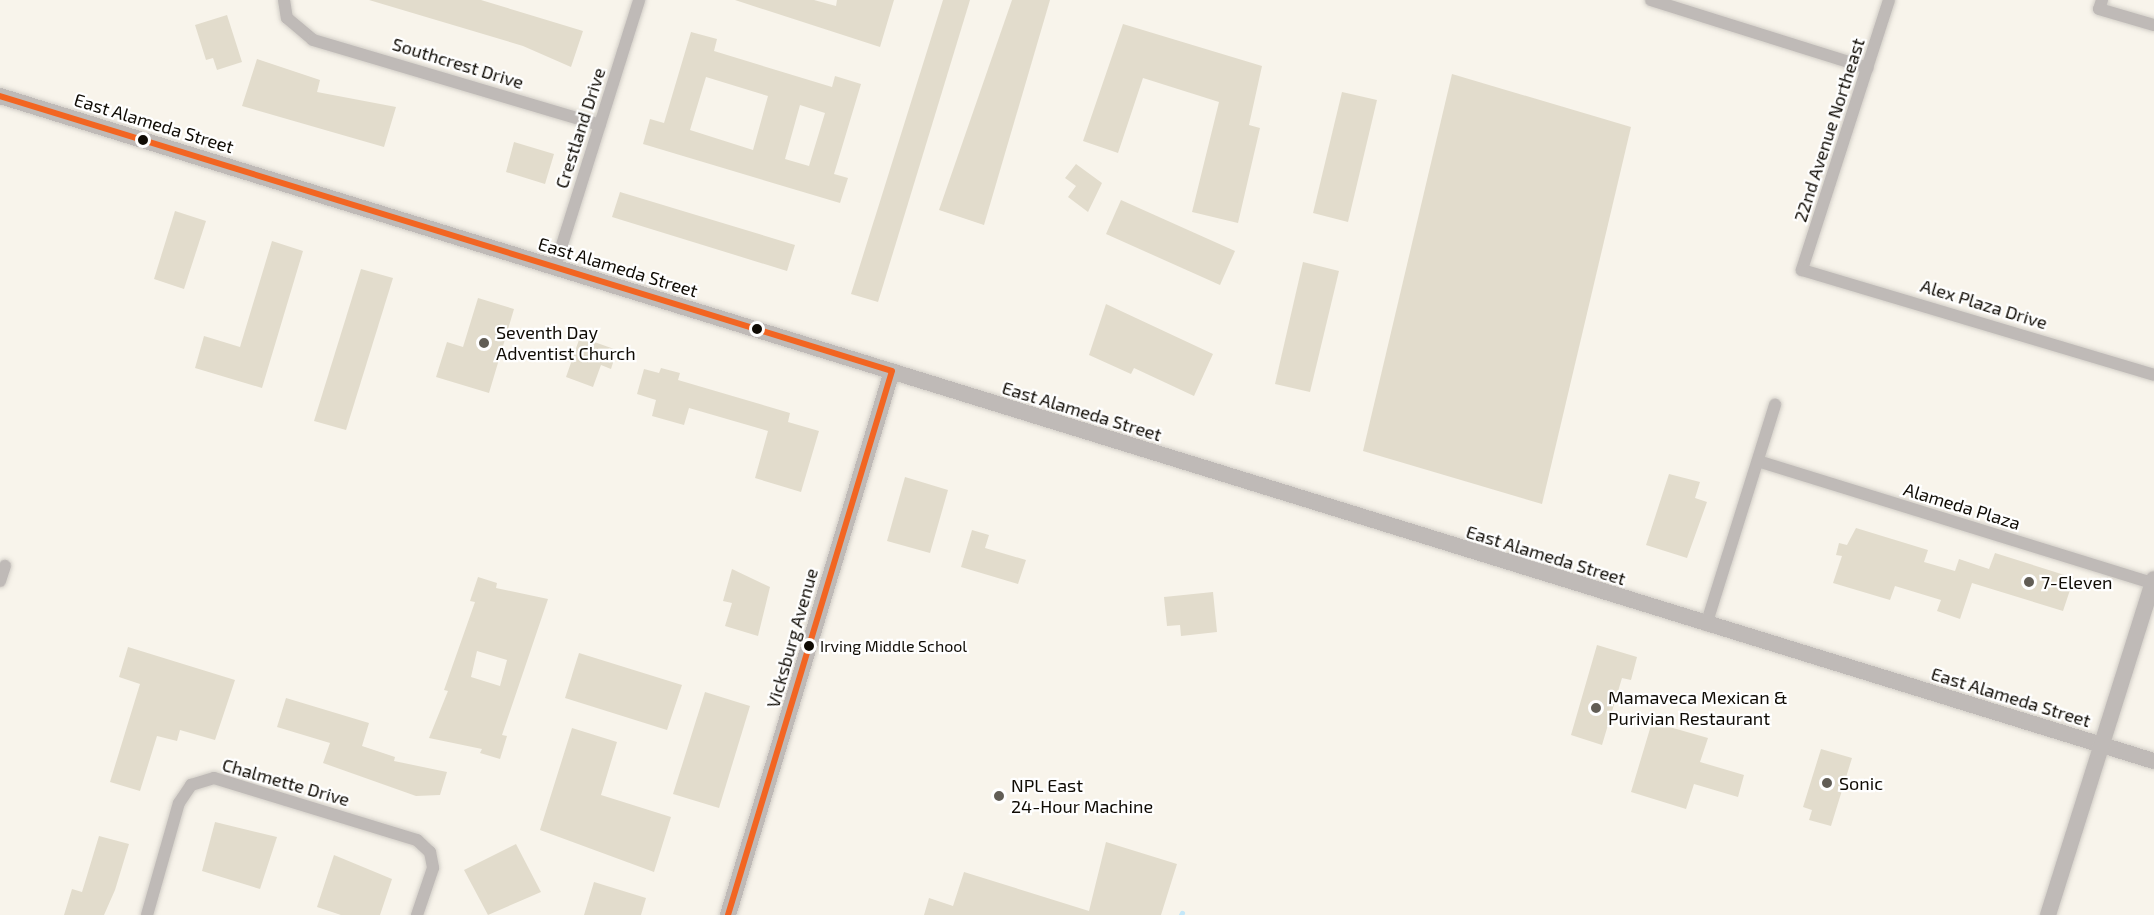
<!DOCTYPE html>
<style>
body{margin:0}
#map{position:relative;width:2154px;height:915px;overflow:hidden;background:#f8f4eb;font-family:"Exo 2",sans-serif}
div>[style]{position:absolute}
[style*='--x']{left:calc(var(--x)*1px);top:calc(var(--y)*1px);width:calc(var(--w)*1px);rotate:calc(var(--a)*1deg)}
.stream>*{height:4.5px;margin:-2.25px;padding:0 2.25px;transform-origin:2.25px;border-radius:2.25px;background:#c4e7f8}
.building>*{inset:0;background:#e2dccc}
.roads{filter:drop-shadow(0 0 2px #d2cec7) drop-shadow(0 0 2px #d2cec7)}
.minor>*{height:12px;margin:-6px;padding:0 6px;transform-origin:6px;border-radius:6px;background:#bfbab7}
.tertiary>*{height:16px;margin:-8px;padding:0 8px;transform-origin:8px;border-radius:8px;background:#bfbab7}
.bus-1>*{height:6px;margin:-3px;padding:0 3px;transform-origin:3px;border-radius:3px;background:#f26522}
.dots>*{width:16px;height:16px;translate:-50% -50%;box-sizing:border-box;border:3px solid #fff;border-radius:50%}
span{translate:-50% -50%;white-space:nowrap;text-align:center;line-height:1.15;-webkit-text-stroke:4.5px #fff;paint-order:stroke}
.bus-label{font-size:16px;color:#0f0b04}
.left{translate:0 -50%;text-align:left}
.street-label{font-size:18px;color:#0f0b04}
.poi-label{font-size:18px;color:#0f0b04}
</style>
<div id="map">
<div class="stream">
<div style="--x:1181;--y:915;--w:2;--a:-63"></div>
</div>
<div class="building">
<div style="clip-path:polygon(369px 0,481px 0,583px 31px,571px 67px,523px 46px)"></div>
<div style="clip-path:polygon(735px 0,814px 0,836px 6px,837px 0,894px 0,880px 47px)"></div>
<div style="clip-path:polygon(943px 0,970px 0,878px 302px,851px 294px)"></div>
<div style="clip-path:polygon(1012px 0,1050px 0,984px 225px,939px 210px)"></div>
<div style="clip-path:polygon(227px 15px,242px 62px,217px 70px,213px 58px,206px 60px,195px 25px)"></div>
<div style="clip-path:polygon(1123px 24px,1262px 66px,1249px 125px,1260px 128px,1238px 223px,1192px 212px,1219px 102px,1143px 78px,1118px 153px,1083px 141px)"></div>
<div style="clip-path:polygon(evenodd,691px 32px,717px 39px,714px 51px,832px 87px,835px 76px,861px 84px,834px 174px,848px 178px,840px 203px,643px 144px,650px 119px,664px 123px,691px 32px,706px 77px,768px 96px,753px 150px,690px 130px,706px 77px,691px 32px,800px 105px,825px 113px,809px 166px,785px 159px,800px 105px)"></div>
<div style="clip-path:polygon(257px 59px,320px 80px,317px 92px,396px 107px,384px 147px,242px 106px)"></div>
<div style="clip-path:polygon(1452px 74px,1631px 127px,1542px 504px,1363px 451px)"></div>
<div style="clip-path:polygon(1342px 92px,1377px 100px,1348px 222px,1313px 213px)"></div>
<div style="clip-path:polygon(514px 142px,554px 154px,545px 184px,506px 172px)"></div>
<div style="clip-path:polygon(1076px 164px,1102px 183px,1088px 212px,1068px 197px,1076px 186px,1065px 178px)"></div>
<div style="clip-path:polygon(620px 192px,795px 245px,787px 271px,612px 217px)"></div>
<div style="clip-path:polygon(1121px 200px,1235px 251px,1220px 285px,1106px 234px)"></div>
<div style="clip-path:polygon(175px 211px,206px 221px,184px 289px,154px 279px)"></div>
<div style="clip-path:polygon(272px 241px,303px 251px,262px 388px,195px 368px,204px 336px,240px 347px)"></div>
<div style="clip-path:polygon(1303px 262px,1339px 271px,1310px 392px,1275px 384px)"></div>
<div style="clip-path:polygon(361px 269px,393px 278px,346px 430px,314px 421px)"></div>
<div style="clip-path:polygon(478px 298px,514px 309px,489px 393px,436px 377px,447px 342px,463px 347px)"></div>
<div style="clip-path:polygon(1106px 304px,1213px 354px,1194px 396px,1134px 368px,1131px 374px,1089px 355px)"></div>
<div style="clip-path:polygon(580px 337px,617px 350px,611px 369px,601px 365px,593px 387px,566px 377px)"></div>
<div style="clip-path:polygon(661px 368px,680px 373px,678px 380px,790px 413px,788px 422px,819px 431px,801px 492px,755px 478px,768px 431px,689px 408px,684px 425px,652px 416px,656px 400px,637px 394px,644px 369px,659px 373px)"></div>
<div style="clip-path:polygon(1669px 474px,1700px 482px,1695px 498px,1707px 502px,1687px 558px,1646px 545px)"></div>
<div style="clip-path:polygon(905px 477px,948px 490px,930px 553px,887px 541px)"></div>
<div style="clip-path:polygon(1856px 528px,1928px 550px,1924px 562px,1955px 571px,1959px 559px,1989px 569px,1995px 553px,2074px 578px,2063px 611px,1972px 583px,1960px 619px,1937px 611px,1941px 600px,1895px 586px,1890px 600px,1833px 583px,1842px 556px,1836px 555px,1839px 543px,1847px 545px)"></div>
<div style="clip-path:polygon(972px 530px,989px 535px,985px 548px,1026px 560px,1018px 584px,961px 567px)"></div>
<div style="clip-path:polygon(732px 569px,770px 587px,758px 636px,725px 626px,732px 603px,723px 601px)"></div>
<div style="clip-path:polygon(evenodd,478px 577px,497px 583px,496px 588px,548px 599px,502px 735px,507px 736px,500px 759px,480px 753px,482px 749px,429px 738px,448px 691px,444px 690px,475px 602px,470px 601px,478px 577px,477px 651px,507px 660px,500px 686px,471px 677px,477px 651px)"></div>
<div style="clip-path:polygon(1213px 592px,1217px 632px,1181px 636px,1180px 625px,1167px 626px,1164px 597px)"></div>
<div style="clip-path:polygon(1597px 645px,1637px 657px,1631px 680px,1622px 678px,1602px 745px,1571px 735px)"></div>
<div style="clip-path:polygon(128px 647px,235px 680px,215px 740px,180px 730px,177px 741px,157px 736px,140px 791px,110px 782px,140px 684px,119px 677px)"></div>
<div style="clip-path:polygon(579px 653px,682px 685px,667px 730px,565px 698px)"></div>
<div style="clip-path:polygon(705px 692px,750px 706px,719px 808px,673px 794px)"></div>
<div style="clip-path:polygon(286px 698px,369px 723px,362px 746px,395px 757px,394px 761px,447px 772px,440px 795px,416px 796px,323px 763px,330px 743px,277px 727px)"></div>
<div style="clip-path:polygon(1652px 722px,1708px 738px,1700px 762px,1744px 775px,1738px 797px,1694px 784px,1686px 809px,1631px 792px)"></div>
<div style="clip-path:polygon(572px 728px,617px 742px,601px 795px,671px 817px,654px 872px,540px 830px)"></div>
<div style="clip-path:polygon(1821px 749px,1852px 758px,1831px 826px,1809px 820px,1812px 810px,1803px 807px)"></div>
<div style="clip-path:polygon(215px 822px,277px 837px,260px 889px,202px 871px)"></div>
<div style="clip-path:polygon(99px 836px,129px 844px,115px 890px,104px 915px,64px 915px,72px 889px,82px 892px)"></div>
<div style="clip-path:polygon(1106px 842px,1177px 864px,1161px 915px,924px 915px,929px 898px,953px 906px,964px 872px,1089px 911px)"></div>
<div style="clip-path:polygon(516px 844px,541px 892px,488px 915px,464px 870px)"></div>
<div style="clip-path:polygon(334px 855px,392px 879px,380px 915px,341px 915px,317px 907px)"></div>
<div style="clip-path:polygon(594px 882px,646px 898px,641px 915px,584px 915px)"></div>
</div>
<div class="roads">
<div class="minor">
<div style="--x:284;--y:0;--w:18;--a:81"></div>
<div style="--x:287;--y:18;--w:34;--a:40"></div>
<div style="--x:313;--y:40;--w:299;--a:16.5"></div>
<div style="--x:1651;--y:0;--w:227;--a:17.4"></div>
<div style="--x:1889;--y:0;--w:284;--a:107.9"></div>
<div style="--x:1802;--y:270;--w:367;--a:16.6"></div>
<div style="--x:2102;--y:0;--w:9;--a:108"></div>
<div style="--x:2099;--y:9;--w:57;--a:16.2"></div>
<div style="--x:555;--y:267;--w:280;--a:-72.5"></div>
<div style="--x:1761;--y:462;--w:410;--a:17.2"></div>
<div style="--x:0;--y:581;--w:16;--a:-72"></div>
<div style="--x:1706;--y:625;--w:231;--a:-72.6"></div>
<div style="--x:147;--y:915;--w:116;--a:-74.1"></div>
<div style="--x:179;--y:803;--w:22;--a:-56"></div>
<div style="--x:191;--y:785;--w:24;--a:-17"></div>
<div style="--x:214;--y:778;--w:212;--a:17"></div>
<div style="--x:417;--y:840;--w:18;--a:43"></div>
<div style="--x:430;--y:852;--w:16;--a:79"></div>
<div style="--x:433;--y:868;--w:50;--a:108.8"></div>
</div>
<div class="tertiary">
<div style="--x:0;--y:96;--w:2254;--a:17.16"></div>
<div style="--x:728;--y:915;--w:568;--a:-73.22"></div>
<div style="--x:2048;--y:915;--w:352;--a:-72.5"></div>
</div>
</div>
<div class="bus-1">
<div style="--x:0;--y:96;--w:933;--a:17.13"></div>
<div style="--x:892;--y:371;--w:568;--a:106.78"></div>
</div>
<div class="dots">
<div style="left:143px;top:140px;background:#0f0b04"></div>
<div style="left:757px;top:329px;background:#0f0b04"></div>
<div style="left:484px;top:343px;background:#615d55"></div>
<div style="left:2029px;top:582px;background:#615d55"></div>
<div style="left:809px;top:646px;background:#0f0b04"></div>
<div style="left:1596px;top:708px;background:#615d55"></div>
<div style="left:1827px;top:783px;background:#615d55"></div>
<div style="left:999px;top:796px;background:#615d55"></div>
</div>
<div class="bus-label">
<span class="left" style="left:820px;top:646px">Irving Middle School</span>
</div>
<div class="street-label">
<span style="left:458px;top:63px;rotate:17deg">Southcrest Drive</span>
<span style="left:154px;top:123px;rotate:17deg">East Alameda Street</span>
<span style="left:580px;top:128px;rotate:-72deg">Crestland Drive</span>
<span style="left:1829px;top:130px;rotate:-72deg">22nd Avenue Northeast</span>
<span style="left:618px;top:267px;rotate:17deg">East Alameda Street</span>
<span style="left:1984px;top:304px;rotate:17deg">Alex Plaza Drive</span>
<span style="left:1082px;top:411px;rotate:17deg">East Alameda Street</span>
<span style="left:1962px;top:506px;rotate:17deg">Alameda Plaza</span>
<span style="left:1546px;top:555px;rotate:17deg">East Alameda Street</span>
<span style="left:792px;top:638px;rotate:-74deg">Vicksburg Avenue</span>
<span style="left:2011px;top:697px;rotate:17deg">East Alameda Street</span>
<span style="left:286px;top:782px;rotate:16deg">Chalmette Drive</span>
</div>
<div class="poi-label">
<span class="left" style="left:496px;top:343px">Seventh Day<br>Adventist Church</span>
<span class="left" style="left:2041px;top:582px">7-Eleven</span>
<span class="left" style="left:1608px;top:708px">Mamaveca Mexican &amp;<br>Purivian Restaurant</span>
<span class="left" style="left:1839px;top:783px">Sonic</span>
<span class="left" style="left:1011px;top:796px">NPL East<br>24-Hour Machine</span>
</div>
</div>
